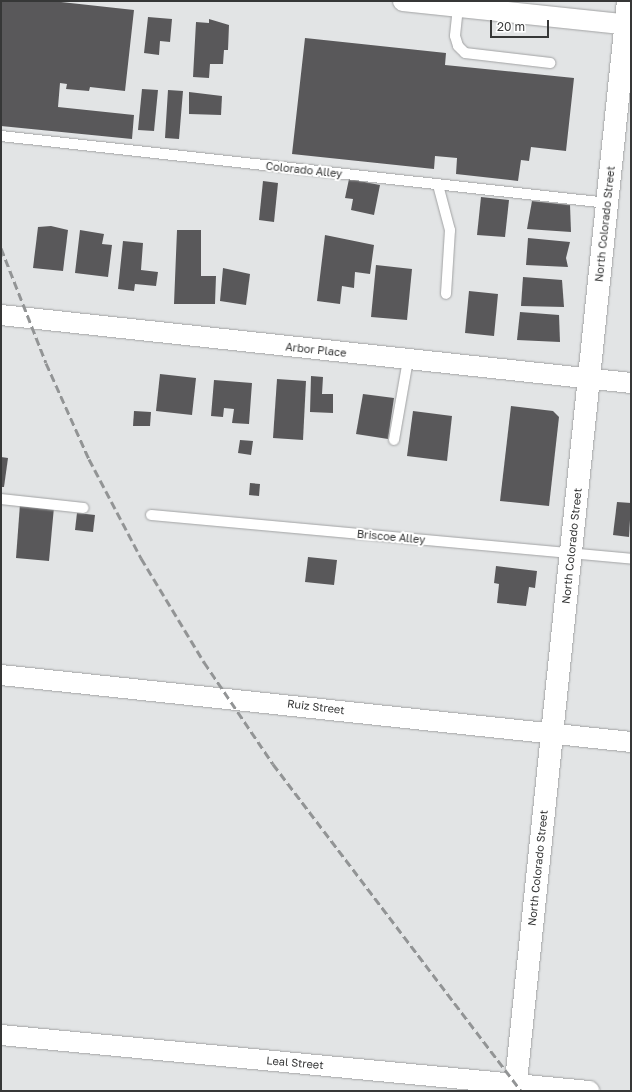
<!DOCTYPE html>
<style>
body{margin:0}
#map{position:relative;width:632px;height:1092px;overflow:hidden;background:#e2e4e5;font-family:"Golos Text",sans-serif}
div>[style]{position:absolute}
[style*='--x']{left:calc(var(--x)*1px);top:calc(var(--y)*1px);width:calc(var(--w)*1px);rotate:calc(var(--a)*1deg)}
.building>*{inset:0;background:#59585a}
.roads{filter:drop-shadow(0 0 1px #a1a2a3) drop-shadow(0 0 1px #a1a2a3)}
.lane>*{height:10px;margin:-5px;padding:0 5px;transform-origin:5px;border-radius:5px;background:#fff}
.street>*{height:20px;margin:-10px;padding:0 10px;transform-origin:10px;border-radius:10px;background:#fff}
.secondary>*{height:22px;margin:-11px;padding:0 11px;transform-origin:11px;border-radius:11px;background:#fff}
.rail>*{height:3px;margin-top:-1.5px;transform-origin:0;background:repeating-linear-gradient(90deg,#929495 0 8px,transparent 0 12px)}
span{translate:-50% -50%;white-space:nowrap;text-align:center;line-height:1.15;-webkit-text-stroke:4px #fff;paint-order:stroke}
.street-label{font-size:11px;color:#363737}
.frame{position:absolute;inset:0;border:2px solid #363737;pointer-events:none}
.scale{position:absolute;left:490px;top:20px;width:59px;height:18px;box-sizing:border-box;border:2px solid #363737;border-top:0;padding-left:5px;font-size:12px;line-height:14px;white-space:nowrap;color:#363737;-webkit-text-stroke:3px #fff;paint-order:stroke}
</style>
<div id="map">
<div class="building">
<div style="clip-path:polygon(1px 1px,52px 1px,134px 10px,125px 91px,90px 87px,89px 91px,66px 89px,67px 84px,60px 83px,58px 107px,134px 115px,132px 139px,1px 126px)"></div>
<div style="clip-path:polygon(148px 17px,172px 19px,170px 42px,160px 41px,159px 55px,144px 53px)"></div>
<div style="clip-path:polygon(209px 19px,229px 25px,228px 50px,224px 50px,223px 64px,210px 64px,209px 78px,193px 77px,196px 22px,209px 23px)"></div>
<div style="clip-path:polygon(305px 38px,446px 53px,445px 65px,574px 78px,566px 151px,531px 147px,529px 161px,521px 160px,518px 181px,456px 174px,457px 158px,435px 156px,434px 169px,292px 154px)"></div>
<div style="clip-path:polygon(142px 89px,158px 90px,154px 131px,138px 130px)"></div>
<div style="clip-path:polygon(168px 90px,183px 91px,179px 139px,165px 138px)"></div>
<div style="clip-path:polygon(189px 92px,222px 96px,221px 115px,189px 114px)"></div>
<div style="clip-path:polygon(349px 179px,380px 185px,374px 215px,351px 210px,353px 199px,345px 198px)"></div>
<div style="clip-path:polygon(263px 181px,278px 183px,274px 222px,259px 220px)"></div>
<div style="clip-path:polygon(481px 197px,509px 200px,505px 237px,477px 235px)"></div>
<div style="clip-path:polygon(532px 201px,570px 205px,571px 232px,527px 229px)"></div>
<div style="clip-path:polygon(51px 226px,68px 230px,63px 271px,33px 268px,38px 227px)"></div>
<div style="clip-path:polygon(80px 230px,104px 234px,102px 244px,112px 245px,108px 277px,75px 273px)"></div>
<div style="clip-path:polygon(177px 230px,201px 230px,201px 276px,216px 276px,215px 304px,174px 304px)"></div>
<div style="clip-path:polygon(325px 235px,374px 245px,370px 274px,355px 272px,354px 288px,342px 286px,340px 304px,317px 301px)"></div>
<div style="clip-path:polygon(528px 238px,570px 242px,566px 258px,568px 267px,526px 265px)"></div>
<div style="clip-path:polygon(123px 241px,143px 243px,141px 270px,158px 272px,156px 286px,135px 284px,134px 291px,118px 289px)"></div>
<div style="clip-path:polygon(376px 265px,412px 269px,407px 320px,371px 317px)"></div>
<div style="clip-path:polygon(223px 268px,250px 274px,246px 305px,220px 301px)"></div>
<div style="clip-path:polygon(523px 277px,562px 280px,564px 307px,521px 306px)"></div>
<div style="clip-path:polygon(469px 291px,498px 294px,494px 336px,465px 333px)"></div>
<div style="clip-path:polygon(520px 312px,559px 315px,560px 342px,517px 340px)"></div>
<div style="clip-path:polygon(160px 374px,196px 378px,192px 415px,156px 411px)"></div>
<div style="clip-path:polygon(311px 376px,323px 377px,322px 394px,333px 394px,333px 413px,310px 412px)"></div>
<div style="clip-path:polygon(277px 379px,306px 381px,303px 440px,273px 438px)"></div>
<div style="clip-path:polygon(214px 380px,252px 383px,249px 424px,232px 423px,234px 409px,224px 408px,223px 417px,211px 416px)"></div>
<div style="clip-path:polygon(363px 394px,394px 398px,388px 439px,356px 434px)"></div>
<div style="clip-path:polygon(511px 406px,553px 411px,559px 417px,549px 506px,500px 501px)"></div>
<div style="clip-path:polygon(134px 411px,151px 412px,150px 426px,133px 426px)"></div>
<div style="clip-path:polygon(413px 411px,452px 416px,447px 461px,407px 456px)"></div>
<div style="clip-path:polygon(240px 440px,253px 441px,251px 455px,238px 453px)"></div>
<div style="clip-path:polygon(1px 457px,8px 458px,4px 487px,1px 487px)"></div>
<div style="clip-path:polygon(250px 483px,260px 484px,259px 496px,249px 495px)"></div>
<div style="clip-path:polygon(617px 502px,631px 503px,629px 537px,613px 535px)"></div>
<div style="clip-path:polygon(20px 504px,54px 507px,49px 561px,16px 558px)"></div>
<div style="clip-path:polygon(77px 513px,95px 515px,93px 532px,75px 530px)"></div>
<div style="clip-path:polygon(308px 557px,337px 560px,334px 585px,305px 582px)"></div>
<div style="clip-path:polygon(496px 566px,537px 571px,535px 588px,529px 587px,526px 606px,497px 603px,499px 584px,494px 583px)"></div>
</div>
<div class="roads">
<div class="lane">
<div style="--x:458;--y:7;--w:29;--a:96"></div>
<div style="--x:455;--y:36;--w:10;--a:73"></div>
<div style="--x:458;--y:46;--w:10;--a:45"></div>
<div style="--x:465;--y:53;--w:86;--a:6.7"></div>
<div style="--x:1;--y:136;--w:611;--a:6.3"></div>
<div style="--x:438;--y:185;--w:47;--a:75.1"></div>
<div style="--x:450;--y:230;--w:64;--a:93.6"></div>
<div style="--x:394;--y:440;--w:81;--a:-80.1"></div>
<div style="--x:1;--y:499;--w:83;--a:6.2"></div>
<div style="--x:151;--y:515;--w:482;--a:5.2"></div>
</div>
<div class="street">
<div style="--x:403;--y:1;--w:229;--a:6"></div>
<div style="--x:1;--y:315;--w:634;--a:6.16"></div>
<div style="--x:1;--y:675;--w:634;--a:6.07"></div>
<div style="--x:1;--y:1035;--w:591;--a:5.44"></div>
</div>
<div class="secondary">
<div style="--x:515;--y:1091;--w:1096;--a:-84.08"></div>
</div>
</div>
<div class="rail">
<div style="--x:1;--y:248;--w:123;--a:68.6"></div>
<div style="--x:46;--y:363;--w:105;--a:65.9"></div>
<div style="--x:89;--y:459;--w:112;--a:62.3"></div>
<div style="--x:141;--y:558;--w:122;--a:58.8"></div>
<div style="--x:204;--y:662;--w:123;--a:55.9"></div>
<div style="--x:273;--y:764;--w:410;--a:52.8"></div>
</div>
<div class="street-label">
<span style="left:304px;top:170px;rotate:6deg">Colorado Alley</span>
<span style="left:605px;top:224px;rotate:-84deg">North Colorado Street</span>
<span style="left:316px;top:350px;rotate:6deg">Arbor Place</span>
<span style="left:391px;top:537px;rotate:5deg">Briscoe Alley</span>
<span style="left:572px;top:546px;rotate:-84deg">North Colorado Street</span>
<span style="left:316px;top:707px;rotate:7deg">Ruiz Street</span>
<span style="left:538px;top:868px;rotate:-84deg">North Colorado Street</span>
<span style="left:295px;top:1063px;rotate:5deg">Leal Street</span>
</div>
<div class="frame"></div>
<div class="scale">20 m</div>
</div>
